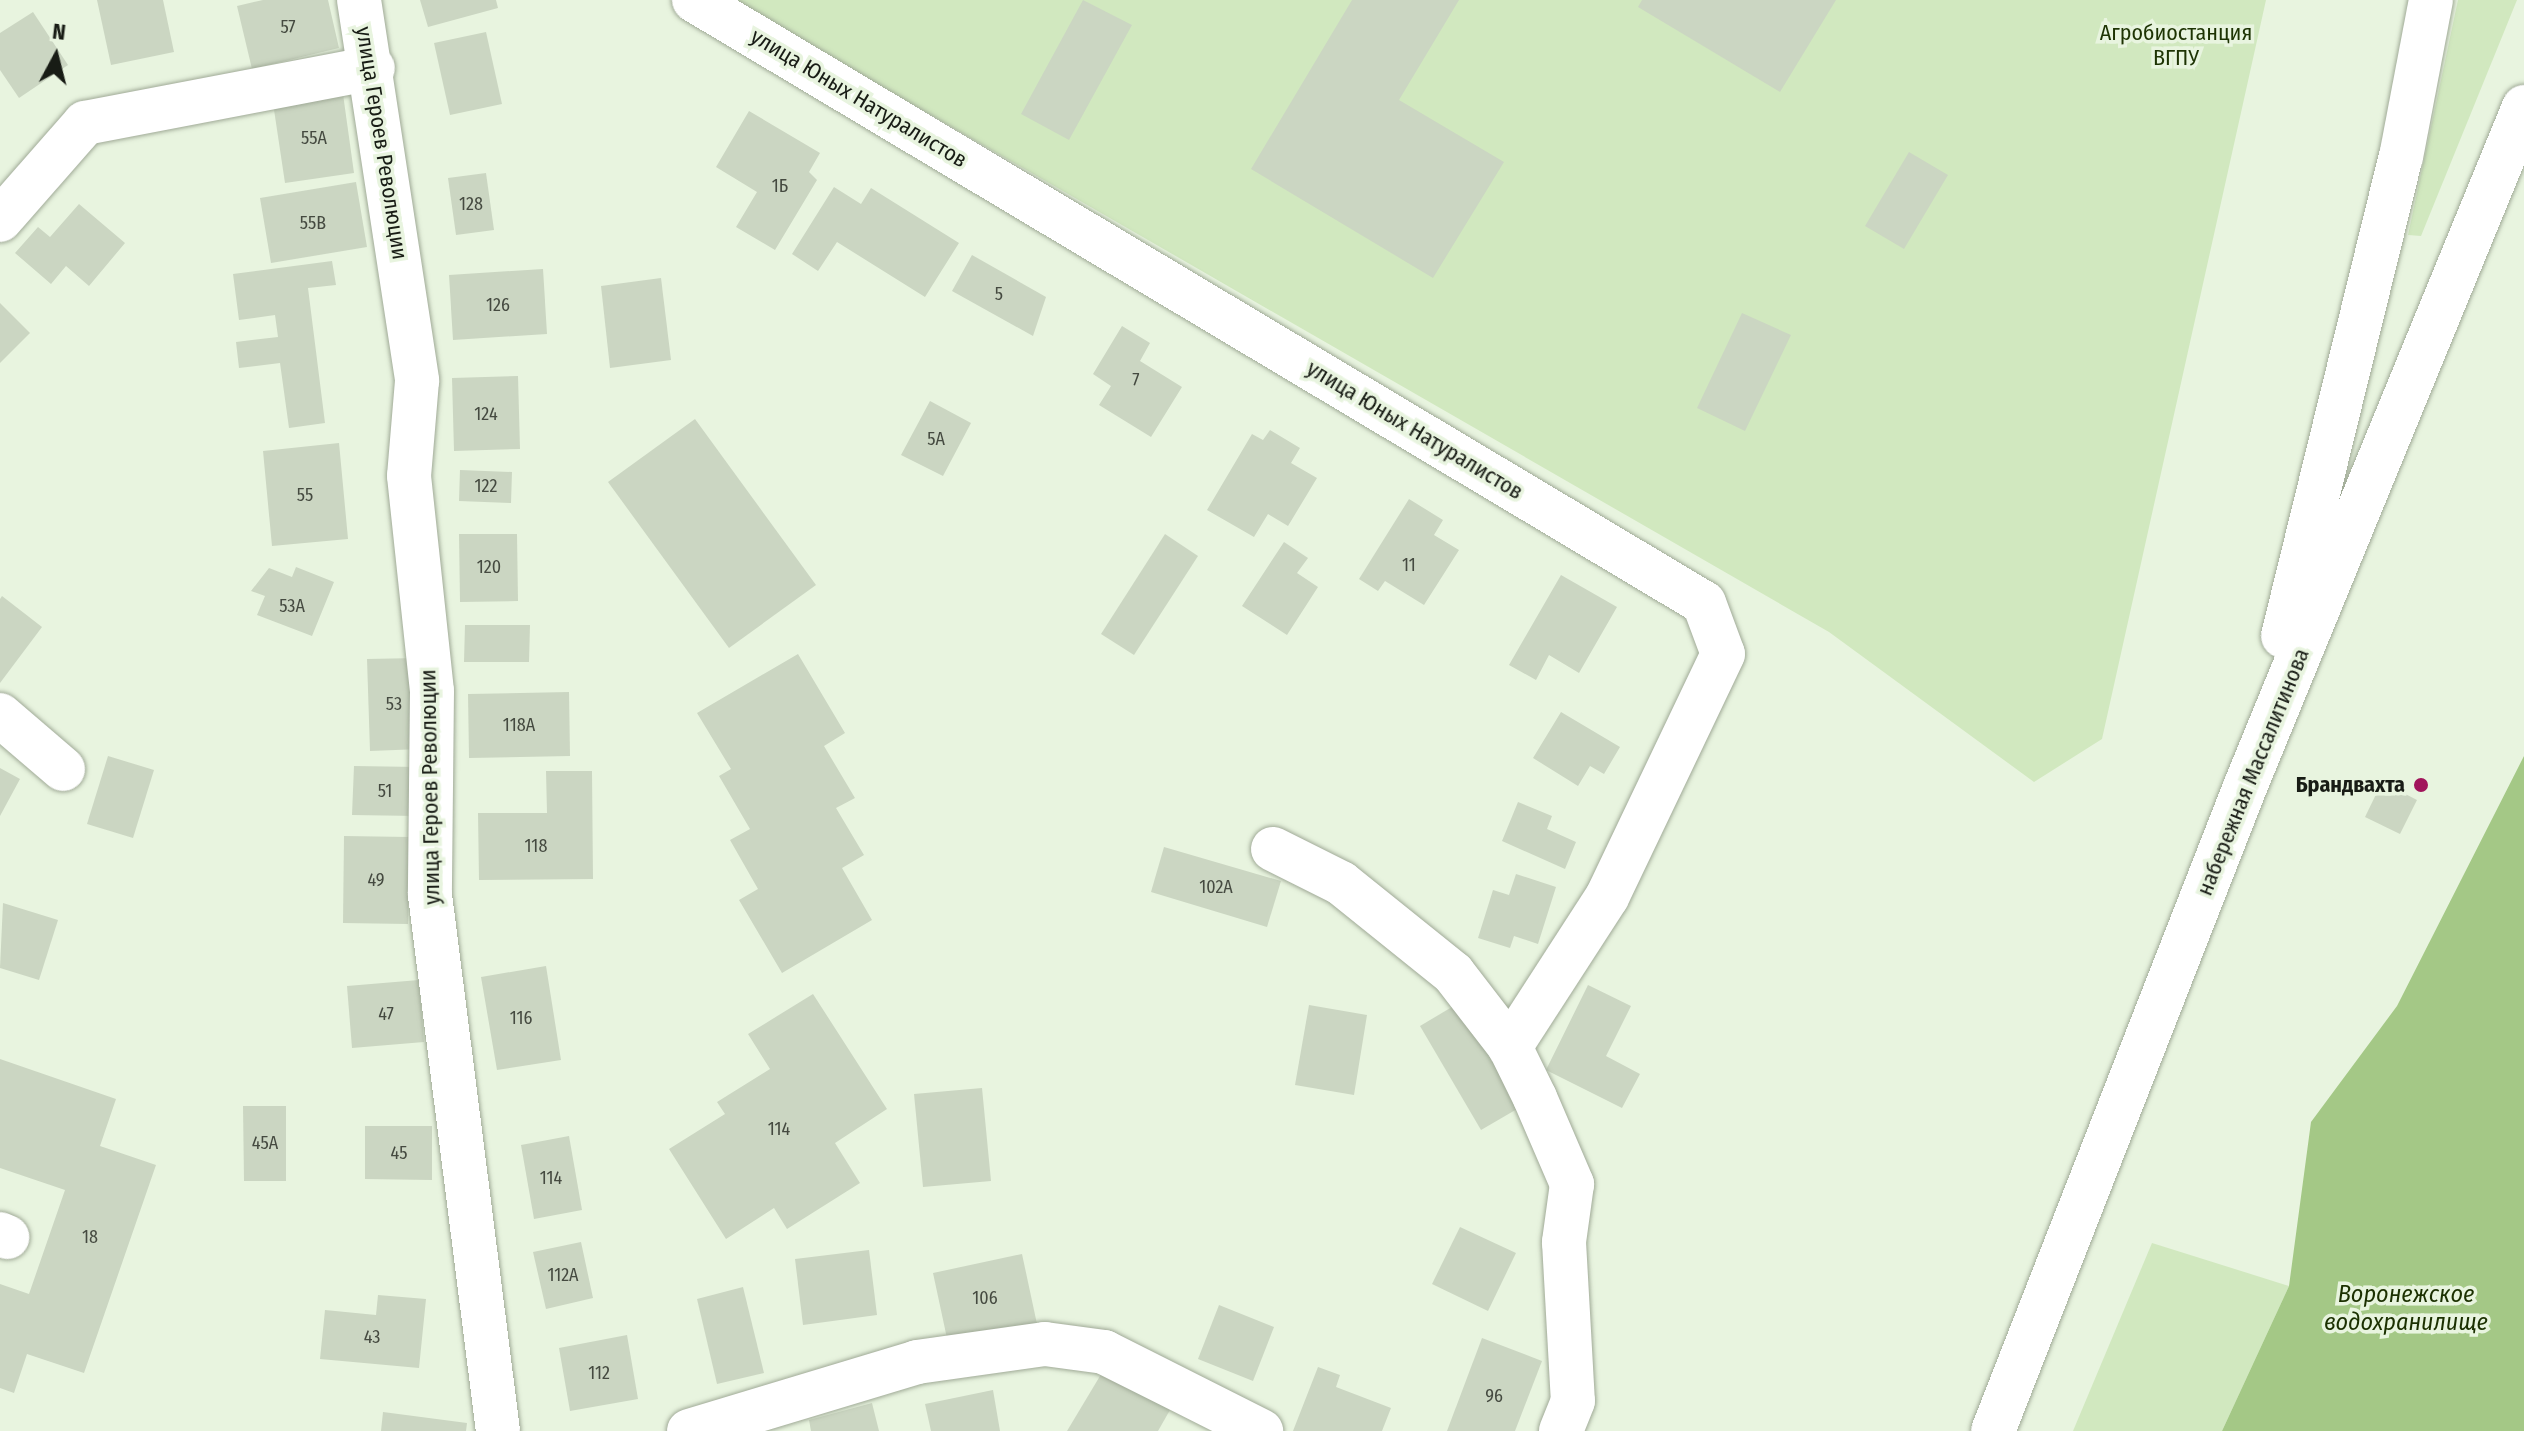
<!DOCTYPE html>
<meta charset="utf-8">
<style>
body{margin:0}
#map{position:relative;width:2524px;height:1431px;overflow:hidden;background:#e8f4df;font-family:"Fira Sans Condensed",sans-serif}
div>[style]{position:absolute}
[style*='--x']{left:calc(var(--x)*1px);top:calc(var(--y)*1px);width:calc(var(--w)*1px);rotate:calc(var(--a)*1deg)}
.green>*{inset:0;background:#d1e8bf}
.water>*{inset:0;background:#a4c886}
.building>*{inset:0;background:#cbd6c2}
.roads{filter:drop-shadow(0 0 2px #a0aa97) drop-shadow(0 0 2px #a0aa97)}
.minor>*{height:44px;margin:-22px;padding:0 22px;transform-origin:22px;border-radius:22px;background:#fff}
.major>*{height:44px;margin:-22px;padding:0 22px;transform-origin:22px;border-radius:22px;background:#fff}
.dots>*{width:22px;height:22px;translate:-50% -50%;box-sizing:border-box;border:4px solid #e8f4df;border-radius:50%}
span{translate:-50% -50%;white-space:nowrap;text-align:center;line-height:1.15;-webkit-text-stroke:7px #e8f4df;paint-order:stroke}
.number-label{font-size:18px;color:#454a40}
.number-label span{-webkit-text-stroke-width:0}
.park-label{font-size:22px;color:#1d3303}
.street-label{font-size:22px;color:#181c15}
.poi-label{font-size:22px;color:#181c15;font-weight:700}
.right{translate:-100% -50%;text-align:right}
.water-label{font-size:24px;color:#1b3001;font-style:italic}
.north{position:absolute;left:16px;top:16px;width:80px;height:80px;-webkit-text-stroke:6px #e8f4df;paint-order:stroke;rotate:7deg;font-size:22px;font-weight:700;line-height:32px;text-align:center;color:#181c15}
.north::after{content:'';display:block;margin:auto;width:28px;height:36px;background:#181c15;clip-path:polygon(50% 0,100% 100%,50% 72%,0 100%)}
</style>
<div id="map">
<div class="green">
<div style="clip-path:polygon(731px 0,2266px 0,2102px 739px,2034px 782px,1829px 632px)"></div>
<div style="clip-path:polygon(2458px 0,2517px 0,2421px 236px,2408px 235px)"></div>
<div style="clip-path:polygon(2152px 1243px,2289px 1286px,2222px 1431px,2073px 1431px)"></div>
</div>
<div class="water">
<div style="clip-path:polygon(2524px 756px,2524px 1431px,2222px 1431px,2289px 1286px,2311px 1122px,2397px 1006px)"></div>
</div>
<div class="building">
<div style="clip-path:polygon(97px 0,163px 0,174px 52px,111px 65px)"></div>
<div style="clip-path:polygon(263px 0,328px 0,339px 48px,252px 69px,237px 6px)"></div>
<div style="clip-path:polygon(420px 0,496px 0,498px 8px,428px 27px)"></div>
<div style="clip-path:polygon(1083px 0,1132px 25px,1069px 140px,1021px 114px)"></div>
<div style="clip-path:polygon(1352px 0,1459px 0,1399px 100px,1504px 162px,1433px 278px,1251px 169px)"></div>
<div style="clip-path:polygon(1642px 0,1836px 0,1780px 92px,1638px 7px)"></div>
<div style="clip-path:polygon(33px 12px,68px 65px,19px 98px,0 70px,0 33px)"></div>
<div style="clip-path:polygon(486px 32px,502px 104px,450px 115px,434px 43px)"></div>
<div style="clip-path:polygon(343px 94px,354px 173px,285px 183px,273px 103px)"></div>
<div style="clip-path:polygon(749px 111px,820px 153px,809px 172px,817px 180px,775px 250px,736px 227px,757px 192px,716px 167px)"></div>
<div style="clip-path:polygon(1909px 152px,1948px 175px,1904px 249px,1865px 226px)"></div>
<div style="clip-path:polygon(486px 173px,494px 230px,456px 235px,448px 178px)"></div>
<div style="clip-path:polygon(356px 182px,367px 247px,271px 263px,260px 198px)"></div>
<div style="clip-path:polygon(834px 187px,861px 204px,871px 188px,959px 243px,925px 297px,837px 242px,818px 271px,792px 254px)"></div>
<div style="clip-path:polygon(79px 204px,125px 243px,89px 286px,66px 266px,51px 284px,15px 253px,38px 227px,50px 237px)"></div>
<div style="clip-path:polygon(972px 255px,1046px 297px,1033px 336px,952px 291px)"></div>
<div style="clip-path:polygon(332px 261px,336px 285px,308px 288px,325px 423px,289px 428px,280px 363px,239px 368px,236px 342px,278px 337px,275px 315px,239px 320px,233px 274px)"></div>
<div style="clip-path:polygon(543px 269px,547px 334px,453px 340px,449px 275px)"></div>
<div style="clip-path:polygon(661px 278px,671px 360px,610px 368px,601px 286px)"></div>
<div style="clip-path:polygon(0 303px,30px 333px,0 363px)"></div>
<div style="clip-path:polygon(1742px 313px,1791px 335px,1745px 431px,1697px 408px)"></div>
<div style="clip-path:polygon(1122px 326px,1150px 343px,1140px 361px,1182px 387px,1151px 437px,1099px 405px,1111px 386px,1093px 374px)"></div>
<div style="clip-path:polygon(518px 376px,520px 449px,454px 451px,452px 378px)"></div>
<div style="clip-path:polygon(930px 401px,971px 423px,943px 476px,901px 455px)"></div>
<div style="clip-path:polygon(695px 419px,816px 585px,729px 648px,608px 482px)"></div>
<div style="clip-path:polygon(1270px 430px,1300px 448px,1291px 463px,1317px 478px,1288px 526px,1268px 514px,1254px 537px,1207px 510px,1252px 434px,1263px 440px)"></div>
<div style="clip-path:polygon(339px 443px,348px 539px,272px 546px,263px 451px)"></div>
<div style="clip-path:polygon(460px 470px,512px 472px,511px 503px,459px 501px)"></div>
<div style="clip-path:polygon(1409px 499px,1443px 520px,1434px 535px,1459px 550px,1424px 605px,1385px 581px,1378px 591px,1359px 579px)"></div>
<div style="clip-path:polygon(459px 534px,517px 534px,518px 601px,460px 602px)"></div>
<div style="clip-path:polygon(1165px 534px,1198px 556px,1134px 655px,1101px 634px)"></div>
<div style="clip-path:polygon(1284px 542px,1308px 558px,1297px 573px,1318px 587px,1287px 635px,1242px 606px)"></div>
<div style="clip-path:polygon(296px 567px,334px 582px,312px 636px,257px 615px,265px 596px,251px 591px,269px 568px,292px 577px)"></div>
<div style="clip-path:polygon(1561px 575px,1617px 607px,1579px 673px,1549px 655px,1536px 680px,1509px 665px)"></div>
<div style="clip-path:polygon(2px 596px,42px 627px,0 683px,0 599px)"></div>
<div style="clip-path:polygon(465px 625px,530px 625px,529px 662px,464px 662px)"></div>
<div style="clip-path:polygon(798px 654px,845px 733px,824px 746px,855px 798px,836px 808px,864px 855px,842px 868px,872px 920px,782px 973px,739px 900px,758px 889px,730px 840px,750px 829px,719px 776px,731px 769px,697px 713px)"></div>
<div style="clip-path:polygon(417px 658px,421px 749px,370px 751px,367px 659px)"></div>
<div style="clip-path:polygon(569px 692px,570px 756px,469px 758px,468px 694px)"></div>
<div style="clip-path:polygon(1561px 712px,1620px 747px,1604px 774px,1590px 766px,1578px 786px,1533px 758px)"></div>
<div style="clip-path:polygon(108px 756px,154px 770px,133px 838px,87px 824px)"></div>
<div style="clip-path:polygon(354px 766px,418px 767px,417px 816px,352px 815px)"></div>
<div style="clip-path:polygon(0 768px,20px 779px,0 816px)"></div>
<div style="clip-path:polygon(546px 771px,592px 771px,593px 879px,479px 880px,478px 813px,547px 813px)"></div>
<div style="clip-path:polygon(2382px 782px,2417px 800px,2400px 834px,2365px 817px)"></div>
<div style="clip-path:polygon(1518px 802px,1552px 816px,1547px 829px,1576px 842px,1565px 869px,1502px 841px)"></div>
<div style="clip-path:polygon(344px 836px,409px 837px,408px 924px,343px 923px)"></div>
<div style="clip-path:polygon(1164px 847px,1281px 881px,1267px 927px,1151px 892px)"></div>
<div style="clip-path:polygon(1516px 874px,1556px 887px,1538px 944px,1514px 936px,1510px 948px,1478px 938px,1493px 890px,1509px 895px)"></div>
<div style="clip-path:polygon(3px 903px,58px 920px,39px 980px,0 968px)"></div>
<div style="clip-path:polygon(546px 966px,561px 1060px,497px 1070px,481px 977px)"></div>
<div style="clip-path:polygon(419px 980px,424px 1042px,352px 1048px,347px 986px)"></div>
<div style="clip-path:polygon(1588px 985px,1631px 1006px,1606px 1056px,1640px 1074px,1622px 1108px,1546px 1070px)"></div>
<div style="clip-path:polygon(813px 994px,887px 1109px,835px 1143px,860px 1183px,787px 1229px,774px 1208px,726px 1239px,669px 1149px,725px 1114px,717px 1102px,770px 1069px,748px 1034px)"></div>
<div style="clip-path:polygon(1462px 1001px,1524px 1105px,1481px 1130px,1420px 1026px)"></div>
<div style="clip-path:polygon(1309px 1005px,1367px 1015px,1354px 1095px,1295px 1085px)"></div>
<div style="clip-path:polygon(0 1059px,116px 1099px,100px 1146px,156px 1165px,84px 1373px,27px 1354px,14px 1393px,0 1388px,0 1284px,29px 1294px,65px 1190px,0 1168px)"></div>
<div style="clip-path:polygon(982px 1088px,991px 1181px,923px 1187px,914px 1094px)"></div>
<div style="clip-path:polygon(243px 1106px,286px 1106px,286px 1181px,244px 1181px)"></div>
<div style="clip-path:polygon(365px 1126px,432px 1126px,432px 1180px,365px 1179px)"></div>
<div style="clip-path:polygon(569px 1136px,582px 1210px,534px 1219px,521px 1145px)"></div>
<div style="clip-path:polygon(1460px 1227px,1516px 1253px,1488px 1311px,1432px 1284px)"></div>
<div style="clip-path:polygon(581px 1242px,593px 1298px,546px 1309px,533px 1252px)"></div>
<div style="clip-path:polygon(869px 1250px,877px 1315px,803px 1325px,795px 1259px)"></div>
<div style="clip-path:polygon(1022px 1254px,1037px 1324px,948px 1343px,933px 1273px)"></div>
<div style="clip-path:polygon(743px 1287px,764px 1373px,717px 1384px,697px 1299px)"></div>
<div style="clip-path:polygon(378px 1295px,426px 1299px,419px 1368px,320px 1359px,325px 1310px,376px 1315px)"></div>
<div style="clip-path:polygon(1219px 1305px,1274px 1327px,1253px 1381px,1198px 1359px)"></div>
<div style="clip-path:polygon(627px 1335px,638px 1399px,570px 1411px,559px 1348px)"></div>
<div style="clip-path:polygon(1482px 1338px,1542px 1361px,1515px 1431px,1447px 1431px)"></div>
<div style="clip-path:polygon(1318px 1367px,1340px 1375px,1336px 1387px,1391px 1408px,1382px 1431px,1293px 1431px)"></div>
<div style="clip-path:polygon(1103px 1371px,1170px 1410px,1158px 1431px,1067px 1431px)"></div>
<div style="clip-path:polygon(993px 1390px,1000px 1431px,931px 1431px,925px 1404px)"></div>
<div style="clip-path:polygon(872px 1403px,879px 1431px,811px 1431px,809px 1420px)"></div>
<div style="clip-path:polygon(383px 1412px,467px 1423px,466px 1431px,381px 1431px)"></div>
</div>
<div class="roads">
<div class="minor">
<div style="--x:359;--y:0;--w:385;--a:81.3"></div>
<div style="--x:417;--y:381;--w:95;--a:94.8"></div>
<div style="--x:409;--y:476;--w:216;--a:83.9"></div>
<div style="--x:432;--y:691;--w:204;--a:90.6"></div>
<div style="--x:430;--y:895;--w:540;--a:82.77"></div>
<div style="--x:694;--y:0;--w:1176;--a:30.84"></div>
<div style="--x:1704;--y:603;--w:54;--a:69.6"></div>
<div style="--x:1723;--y:654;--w:269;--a:115.5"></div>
<div style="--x:1607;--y:897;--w:179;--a:122.9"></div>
<div style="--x:0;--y:220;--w:129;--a:-48.8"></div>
<div style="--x:85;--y:123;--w:293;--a:-10.8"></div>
<div style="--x:0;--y:715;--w:83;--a:40.6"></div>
<div style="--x:1273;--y:849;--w:76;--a:26.6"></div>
<div style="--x:1341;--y:883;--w:144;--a:38.8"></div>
<div style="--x:1453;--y:973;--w:93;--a:52.4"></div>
<div style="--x:1510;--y:1047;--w:57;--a:63.9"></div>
<div style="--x:1535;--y:1098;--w:94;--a:66.7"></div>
<div style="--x:1572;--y:1184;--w:59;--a:97.9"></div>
<div style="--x:1564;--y:1242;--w:159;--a:86.8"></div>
<div style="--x:1573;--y:1401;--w:32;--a:112"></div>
<div style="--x:0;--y:1234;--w:8;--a:23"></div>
<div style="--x:689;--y:1431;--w:238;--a:-16.8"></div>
<div style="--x:917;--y:1362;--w:129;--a:-8"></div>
<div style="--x:1045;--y:1344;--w:60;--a:7.7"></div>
<div style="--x:1104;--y:1352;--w:176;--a:26.7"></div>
</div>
<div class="major">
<div style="--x:2283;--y:636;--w:493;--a:-76.2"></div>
<div style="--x:2401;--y:157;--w:160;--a:-79.2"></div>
<div style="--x:1993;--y:1431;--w:692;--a:-68.63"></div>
<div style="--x:2245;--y:787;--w:735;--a:-67.69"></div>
</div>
</div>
<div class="dots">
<div style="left:2421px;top:785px;background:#a1145b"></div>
</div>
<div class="number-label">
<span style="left:288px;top:27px">57</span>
<span style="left:314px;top:138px">55А</span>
<span style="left:780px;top:186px">1Б</span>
<span style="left:471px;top:204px">128</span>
<span style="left:313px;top:223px">55В</span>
<span style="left:999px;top:294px">5</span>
<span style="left:498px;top:305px">126</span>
<span style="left:1136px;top:380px">7</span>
<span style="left:486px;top:414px">124</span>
<span style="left:936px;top:439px">5А</span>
<span style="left:486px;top:486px">122</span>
<span style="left:305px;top:495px">55</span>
<span style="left:1409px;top:565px">11</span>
<span style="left:489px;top:567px">120</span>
<span style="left:292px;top:606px">53А</span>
<span style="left:394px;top:704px">53</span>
<span style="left:519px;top:725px">118А</span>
<span style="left:385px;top:791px">51</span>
<span style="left:536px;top:846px">118</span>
<span style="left:376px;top:880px">49</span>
<span style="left:1216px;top:887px">102А</span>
<span style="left:386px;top:1014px">47</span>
<span style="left:521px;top:1018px">116</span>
<span style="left:779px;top:1129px">114</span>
<span style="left:265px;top:1143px">45А</span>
<span style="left:399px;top:1153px">45</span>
<span style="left:551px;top:1178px">114</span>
<span style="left:90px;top:1237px">18</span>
<span style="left:563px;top:1275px">112А</span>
<span style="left:985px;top:1298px">106</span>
<span style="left:372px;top:1337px">43</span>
<span style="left:599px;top:1373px">112</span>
<span style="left:1494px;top:1396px">96</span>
</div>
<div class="park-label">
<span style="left:2176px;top:45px">Агробиостанция<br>ВГПУ</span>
</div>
<div class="street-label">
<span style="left:859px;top:98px;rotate:31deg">улица Юных Натуралистов</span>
<span style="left:382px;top:143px;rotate:81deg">улица Героев Революции</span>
<span style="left:1415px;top:430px;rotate:31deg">улица Юных Натуралистов</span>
<span style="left:2253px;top:772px;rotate:-68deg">набережная Массалитинова</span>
<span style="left:430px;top:787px;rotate:-91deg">улица Героев Революции</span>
</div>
<div class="poi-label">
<span class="right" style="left:2405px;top:785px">Брандвахта</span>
</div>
<div class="water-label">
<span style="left:2406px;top:1309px">Воронежское<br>водохранилище</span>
</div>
<div class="north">N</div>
</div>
